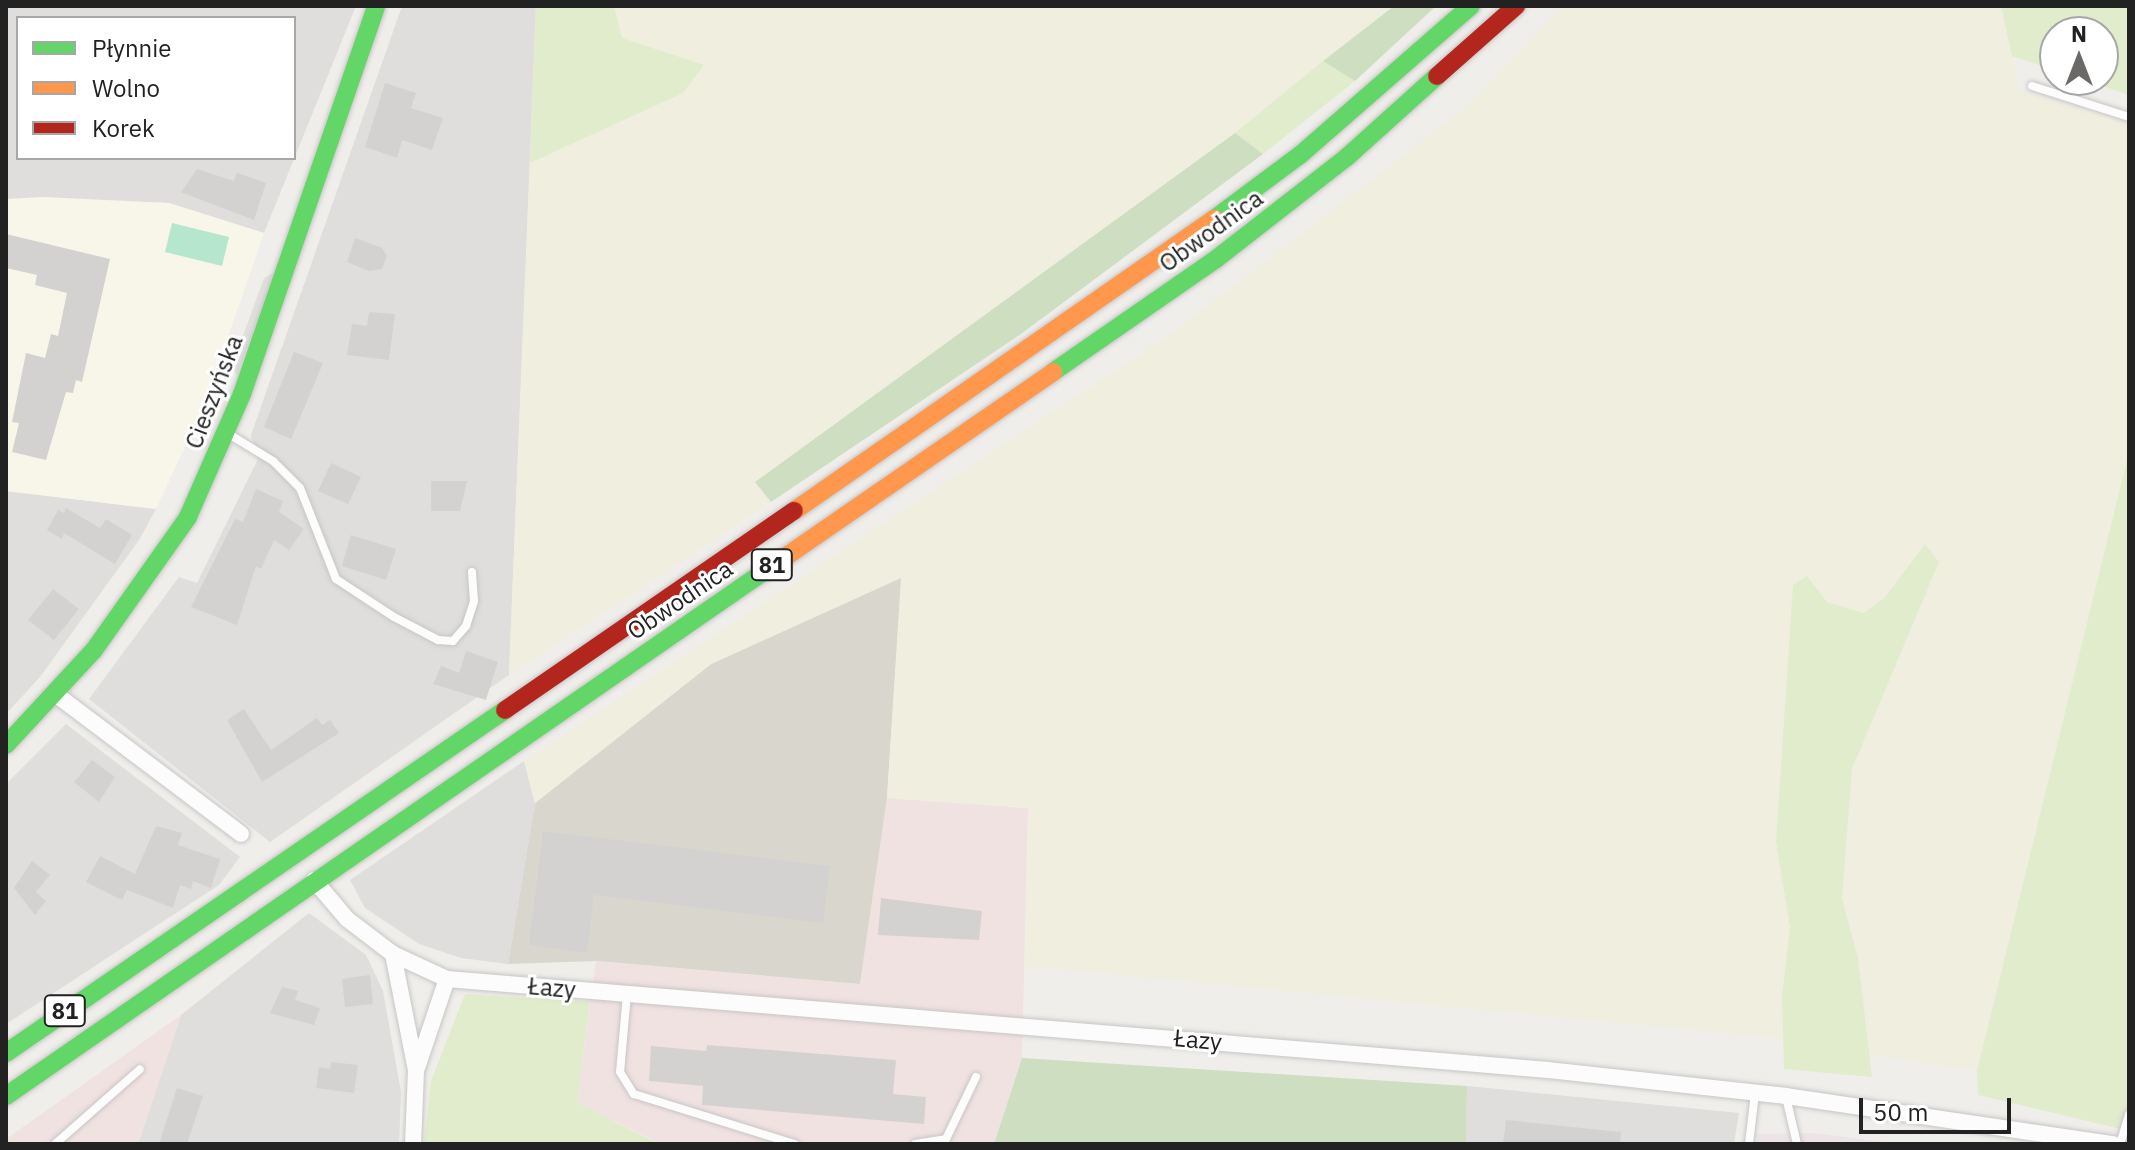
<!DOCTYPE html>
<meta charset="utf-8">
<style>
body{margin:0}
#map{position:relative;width:2135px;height:1150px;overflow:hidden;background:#f0eeeb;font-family:"IBM Plex Sans",sans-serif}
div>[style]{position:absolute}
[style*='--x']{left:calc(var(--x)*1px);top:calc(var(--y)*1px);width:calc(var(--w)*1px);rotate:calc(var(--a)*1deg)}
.residential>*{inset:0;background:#dfdedc}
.commercial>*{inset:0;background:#f1e2e2}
.industrial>*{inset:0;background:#ede4ea}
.education>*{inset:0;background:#f8f6e8}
.construction>*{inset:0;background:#d9d7cd}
.farmland>*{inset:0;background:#f0efdf}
.grass>*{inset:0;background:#e0eccb}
.forest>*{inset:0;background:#cddec1}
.pitch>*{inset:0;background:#b7e6ce}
.parking>*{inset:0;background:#e0dfde}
.building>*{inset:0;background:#d4d2d0}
.roads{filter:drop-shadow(0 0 2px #c7c6c5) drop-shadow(0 0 2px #c7c6c5)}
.lane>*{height:8px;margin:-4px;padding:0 4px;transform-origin:4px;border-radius:4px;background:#fdfcfc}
.street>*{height:16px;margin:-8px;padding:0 8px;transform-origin:8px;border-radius:8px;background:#fdfcfc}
.fast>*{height:18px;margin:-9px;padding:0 9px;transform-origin:9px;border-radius:9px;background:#63d668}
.slow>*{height:18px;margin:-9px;padding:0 9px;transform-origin:9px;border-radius:9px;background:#ff974d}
.jam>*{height:18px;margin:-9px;padding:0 9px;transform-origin:9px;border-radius:9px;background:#b3261e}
span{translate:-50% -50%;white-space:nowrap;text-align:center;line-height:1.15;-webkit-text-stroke:6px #fff;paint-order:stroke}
.shield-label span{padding:2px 6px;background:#fff;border:2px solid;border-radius:6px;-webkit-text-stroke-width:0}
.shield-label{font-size:22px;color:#222;font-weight:700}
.street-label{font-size:24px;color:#222}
.frame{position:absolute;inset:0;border:8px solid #222;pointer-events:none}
.legend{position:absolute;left:16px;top:16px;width:280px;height:144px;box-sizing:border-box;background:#fff;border:2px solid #a7a7a7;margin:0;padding:10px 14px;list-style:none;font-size:24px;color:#222}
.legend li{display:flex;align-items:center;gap:16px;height:40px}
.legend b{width:40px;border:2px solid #a7a7a7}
.north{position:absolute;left:2039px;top:16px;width:80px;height:80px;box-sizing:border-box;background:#fff;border:2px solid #a7a7a7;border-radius:50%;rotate:0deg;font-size:22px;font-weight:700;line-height:32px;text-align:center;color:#222}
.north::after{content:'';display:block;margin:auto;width:28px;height:36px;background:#6a6968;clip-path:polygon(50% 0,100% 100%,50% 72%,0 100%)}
.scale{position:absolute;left:1859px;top:1098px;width:152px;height:36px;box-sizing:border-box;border:4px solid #222;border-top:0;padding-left:10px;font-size:24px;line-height:28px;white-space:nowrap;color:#222;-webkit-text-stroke:6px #fff;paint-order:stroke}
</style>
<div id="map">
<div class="residential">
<div style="clip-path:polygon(evenodd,6px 6px,356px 6px,264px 233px,169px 203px,6px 199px,6px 6px,18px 18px,294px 18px,294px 158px,18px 158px,18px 18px)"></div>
<div style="clip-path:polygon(402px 6px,536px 6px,509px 675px,270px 842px,89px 699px,179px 577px,197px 583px,258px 459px,251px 435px)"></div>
<div style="clip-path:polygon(6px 491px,156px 509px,139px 540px,40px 677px,6px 714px)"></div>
<div style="clip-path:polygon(66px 724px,240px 857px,219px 885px,6px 1024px,6px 784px)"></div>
<div style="clip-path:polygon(524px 761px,535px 803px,508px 964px,461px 958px,419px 944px,365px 908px,350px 880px)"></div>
<div style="clip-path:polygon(309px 913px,366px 955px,383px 991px,401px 1092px,399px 1144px,138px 1144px,181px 1015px)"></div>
<div style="clip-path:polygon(1467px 1086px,1739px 1113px,1734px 1144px,1466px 1144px)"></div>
</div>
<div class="commercial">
<div style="clip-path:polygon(887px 798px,1028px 808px,1022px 1058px,994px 1144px,661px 1144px,577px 1102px,596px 961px,860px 984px)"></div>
<div style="clip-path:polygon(181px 1015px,138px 1144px,6px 1144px,6px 1139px)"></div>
</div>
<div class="industrial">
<div style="clip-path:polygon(1815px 1133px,1900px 1144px,1757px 1144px,1758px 1134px)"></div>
</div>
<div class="education">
<div style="clip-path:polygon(43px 197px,169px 203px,264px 233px,204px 406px,156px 509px,6px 491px,6px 199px)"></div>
</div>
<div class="construction">
<div style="clip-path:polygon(902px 577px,887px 798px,860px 984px,597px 961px,508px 964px,535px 803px,711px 664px)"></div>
</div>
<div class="farmland">
<div style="clip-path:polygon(614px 6px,1394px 6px,1235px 133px,756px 482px,771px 502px,509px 675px,530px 163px,683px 93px,704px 65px,621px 38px)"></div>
<div style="clip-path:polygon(1562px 6px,2001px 6px,2020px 91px,2129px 124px,2129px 452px,1977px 1071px,1869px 1055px,1858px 959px,1842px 898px,1852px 769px,1939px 563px,1925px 544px,1885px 597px,1864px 613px,1827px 602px,1807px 576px,1793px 585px,1776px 842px,1790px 927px,1783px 1039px,1025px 966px,1028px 808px,887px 798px,901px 578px,711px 664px,535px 803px,524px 761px,1168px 336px,1469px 105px)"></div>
</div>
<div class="grass">
<div style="clip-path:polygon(536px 6px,614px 6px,622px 38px,704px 65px,683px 93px,530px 163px)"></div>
<div style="clip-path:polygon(2001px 6px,2129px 6px,2129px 95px,2085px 80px,2103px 80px,2103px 32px,2055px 32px,2055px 70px,2012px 56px)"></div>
<div style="clip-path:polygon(1323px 61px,1355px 81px,1263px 154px,1235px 133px)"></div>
<div style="clip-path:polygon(2129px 452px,2129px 1131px,1978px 1095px,1977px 1071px)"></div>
<div style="clip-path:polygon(1925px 544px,1939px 562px,1852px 769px,1842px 898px,1858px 959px,1872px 1077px,1784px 1069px,1782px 996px,1790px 927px,1776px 842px,1793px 585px,1807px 576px,1827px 602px,1864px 613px,1885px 597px)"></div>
<div style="clip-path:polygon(465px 994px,590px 1002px,577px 1102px,659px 1144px,424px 1144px,431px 1081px)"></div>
</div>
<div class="forest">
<div style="clip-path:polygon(1394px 6px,1436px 6px,1355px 81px,1323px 61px)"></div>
<div style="clip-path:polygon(1235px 133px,1263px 154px,1021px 334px,771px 502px,755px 482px)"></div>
<div style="clip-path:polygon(1022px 1058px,1467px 1086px,1466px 1144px,994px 1144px)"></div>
</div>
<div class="pitch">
<div style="clip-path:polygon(172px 223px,229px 237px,222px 266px,165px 252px)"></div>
</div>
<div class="parking">
<div style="clip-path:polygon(275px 272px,237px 376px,232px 366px,264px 278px)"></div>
</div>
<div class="building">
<div style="clip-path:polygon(385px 83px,416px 93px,411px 108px,443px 118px,432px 150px,402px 140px,397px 158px,365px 147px)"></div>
<div style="clip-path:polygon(197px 169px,234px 181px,237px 173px,266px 183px,254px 220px,181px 192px)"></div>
<div style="clip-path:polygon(6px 234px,110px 259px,82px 382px,76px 380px,73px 393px,66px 392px,46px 460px,12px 452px,19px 423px,12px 422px,26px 353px,45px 358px,51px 334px,58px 336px,67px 293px,35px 285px,37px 275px,6px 268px)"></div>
<div style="clip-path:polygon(355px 238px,382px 248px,387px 256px,382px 269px,369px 271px,347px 262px)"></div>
<div style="clip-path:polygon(369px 312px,395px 314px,389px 360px,347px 355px,352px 324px,367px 326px)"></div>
<div style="clip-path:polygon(294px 352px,323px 363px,291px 439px,264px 427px)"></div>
<div style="clip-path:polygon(331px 463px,361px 477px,348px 504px,318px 491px)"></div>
<div style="clip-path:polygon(431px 481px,467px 481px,460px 511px,431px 511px)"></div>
<div style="clip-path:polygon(256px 489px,283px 501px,279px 512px,304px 529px,289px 550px,274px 540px,261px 569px,256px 566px,237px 625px,191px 607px,235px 519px,243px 522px)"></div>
<div style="clip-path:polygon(66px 508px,100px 528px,106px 519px,132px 535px,115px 564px,64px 533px,62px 539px,47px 530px,58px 510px,64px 513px)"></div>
<div style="clip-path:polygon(351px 535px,396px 549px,386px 580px,342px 566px)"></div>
<div style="clip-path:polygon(53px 589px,79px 609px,54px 640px,28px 620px)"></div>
<div style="clip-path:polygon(466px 651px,498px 662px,486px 700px,433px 684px,441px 666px,459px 673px)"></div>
<div style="clip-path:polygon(244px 709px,271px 750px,317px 718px,322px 725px,330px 720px,339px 733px,262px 782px,227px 720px)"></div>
<div style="clip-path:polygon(92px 760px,115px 777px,99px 802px,74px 782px)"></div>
<div style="clip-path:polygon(156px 826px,182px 833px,178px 845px,220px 859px,211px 888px,193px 881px,191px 889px,180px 885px,173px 908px,127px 890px,122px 900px,86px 882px,100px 856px,135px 874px)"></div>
<div style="clip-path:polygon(543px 831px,830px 866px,823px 923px,594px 895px,587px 953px,529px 945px)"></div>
<div style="clip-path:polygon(32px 861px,50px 875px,36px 892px,46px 901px,35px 915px,14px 888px)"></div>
<div style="clip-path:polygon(881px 898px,982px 911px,979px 940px,878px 935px)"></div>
<div style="clip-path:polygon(370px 975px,373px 1004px,345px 1007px,342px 979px)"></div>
<div style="clip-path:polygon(282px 987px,298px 991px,295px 1000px,320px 1008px,314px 1025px,270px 1013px)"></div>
<div style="clip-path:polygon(707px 1045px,896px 1060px,893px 1094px,926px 1097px,924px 1124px,702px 1105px,703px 1086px,649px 1081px,651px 1046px,706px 1051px)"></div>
<div style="clip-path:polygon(331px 1062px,358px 1065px,354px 1093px,316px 1088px,319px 1067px,330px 1069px)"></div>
<div style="clip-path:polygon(177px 1088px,203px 1096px,187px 1144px,159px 1144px)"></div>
<div style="clip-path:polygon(1506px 1120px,1621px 1132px,1620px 1144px,1503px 1144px)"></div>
</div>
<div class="roads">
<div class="lane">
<div style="--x:2032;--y:86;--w:102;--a:17.7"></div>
<div style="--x:227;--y:433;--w:54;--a:31.3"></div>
<div style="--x:273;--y:461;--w:38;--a:45"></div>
<div style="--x:300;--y:488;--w:98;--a:68.4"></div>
<div style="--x:336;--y:579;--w:69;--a:33.2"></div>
<div style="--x:394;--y:617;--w:50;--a:27.6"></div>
<div style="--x:438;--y:640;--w:15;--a:4"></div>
<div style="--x:453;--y:641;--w:20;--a:-49"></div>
<div style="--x:466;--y:626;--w:26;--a:-72"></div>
<div style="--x:474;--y:601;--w:29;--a:-94"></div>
<div style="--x:627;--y:994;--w:78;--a:95.1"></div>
<div style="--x:620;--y:1072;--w:26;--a:58"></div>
<div style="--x:634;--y:1094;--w:169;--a:17.3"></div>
<div style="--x:1786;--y:1097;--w:48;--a:76.8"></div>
<div style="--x:55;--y:1144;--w:113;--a:-41.4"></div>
<div style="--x:915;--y:1144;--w:31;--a:-9"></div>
<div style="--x:946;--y:1139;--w:69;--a:-64.2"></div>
<div style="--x:1749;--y:1144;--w:51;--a:-83.3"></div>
<div style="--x:2120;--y:1144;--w:31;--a:-73"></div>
</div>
<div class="street">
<div style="--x:54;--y:693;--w:234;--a:37"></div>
<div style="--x:314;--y:880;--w:51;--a:49.8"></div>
<div style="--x:347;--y:919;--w:58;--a:37.3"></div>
<div style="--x:393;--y:954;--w:60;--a:24.8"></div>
<div style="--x:447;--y:979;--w:1105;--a:4.72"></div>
<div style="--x:1548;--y:1070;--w:239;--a:6.2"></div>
<div style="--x:1786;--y:1096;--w:331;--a:8.4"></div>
<div style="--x:393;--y:954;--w:118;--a:78.8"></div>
<div style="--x:416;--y:1070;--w:74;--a:92.3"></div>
<div style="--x:417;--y:1068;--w:94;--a:-71.4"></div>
</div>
<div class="fast">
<div style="--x:1214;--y:219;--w:107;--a:-36.7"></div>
<div style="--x:1300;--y:155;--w:227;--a:-41.1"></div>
<div style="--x:1053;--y:372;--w:198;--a:-34.7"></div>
<div style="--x:1216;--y:259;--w:166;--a:-37.9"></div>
<div style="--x:1347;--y:157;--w:121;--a:-42"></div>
<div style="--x:6;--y:745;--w:129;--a:-47.2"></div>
<div style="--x:94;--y:650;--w:163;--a:-54.7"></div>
<div style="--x:188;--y:517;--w:134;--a:-66.3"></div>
<div style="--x:242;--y:394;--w:410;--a:-70.9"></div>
<div style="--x:6;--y:1053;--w:606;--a:-34.5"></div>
<div style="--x:6;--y:1096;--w:935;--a:-34.68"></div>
</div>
<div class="slow">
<div style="--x:794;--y:511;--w:512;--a:-34.81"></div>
<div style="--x:775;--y:564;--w:338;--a:-34.6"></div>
</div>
<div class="jam">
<div style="--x:1437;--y:76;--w:106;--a:-41.5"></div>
<div style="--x:505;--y:710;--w:351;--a:-34.6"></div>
</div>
</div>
<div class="shield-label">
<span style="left:772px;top:565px">81</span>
<span style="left:65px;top:1011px">81</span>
</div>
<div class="street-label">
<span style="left:1211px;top:231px;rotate:-36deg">Obwodnica</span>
<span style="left:214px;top:392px;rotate:-69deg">Cieszyńska</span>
<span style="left:680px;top:600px;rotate:-34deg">Obwodnica</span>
<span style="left:552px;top:988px;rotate:5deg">Łazy</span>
<span style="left:1198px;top:1040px;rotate:5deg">Łazy</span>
</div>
<div class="frame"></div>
<ul class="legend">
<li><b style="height:10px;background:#63d668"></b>Płynnie</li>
<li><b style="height:10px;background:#ff974d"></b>Wolno</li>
<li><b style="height:10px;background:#b3261e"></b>Korek</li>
</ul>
<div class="north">N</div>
<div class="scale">50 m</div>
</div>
